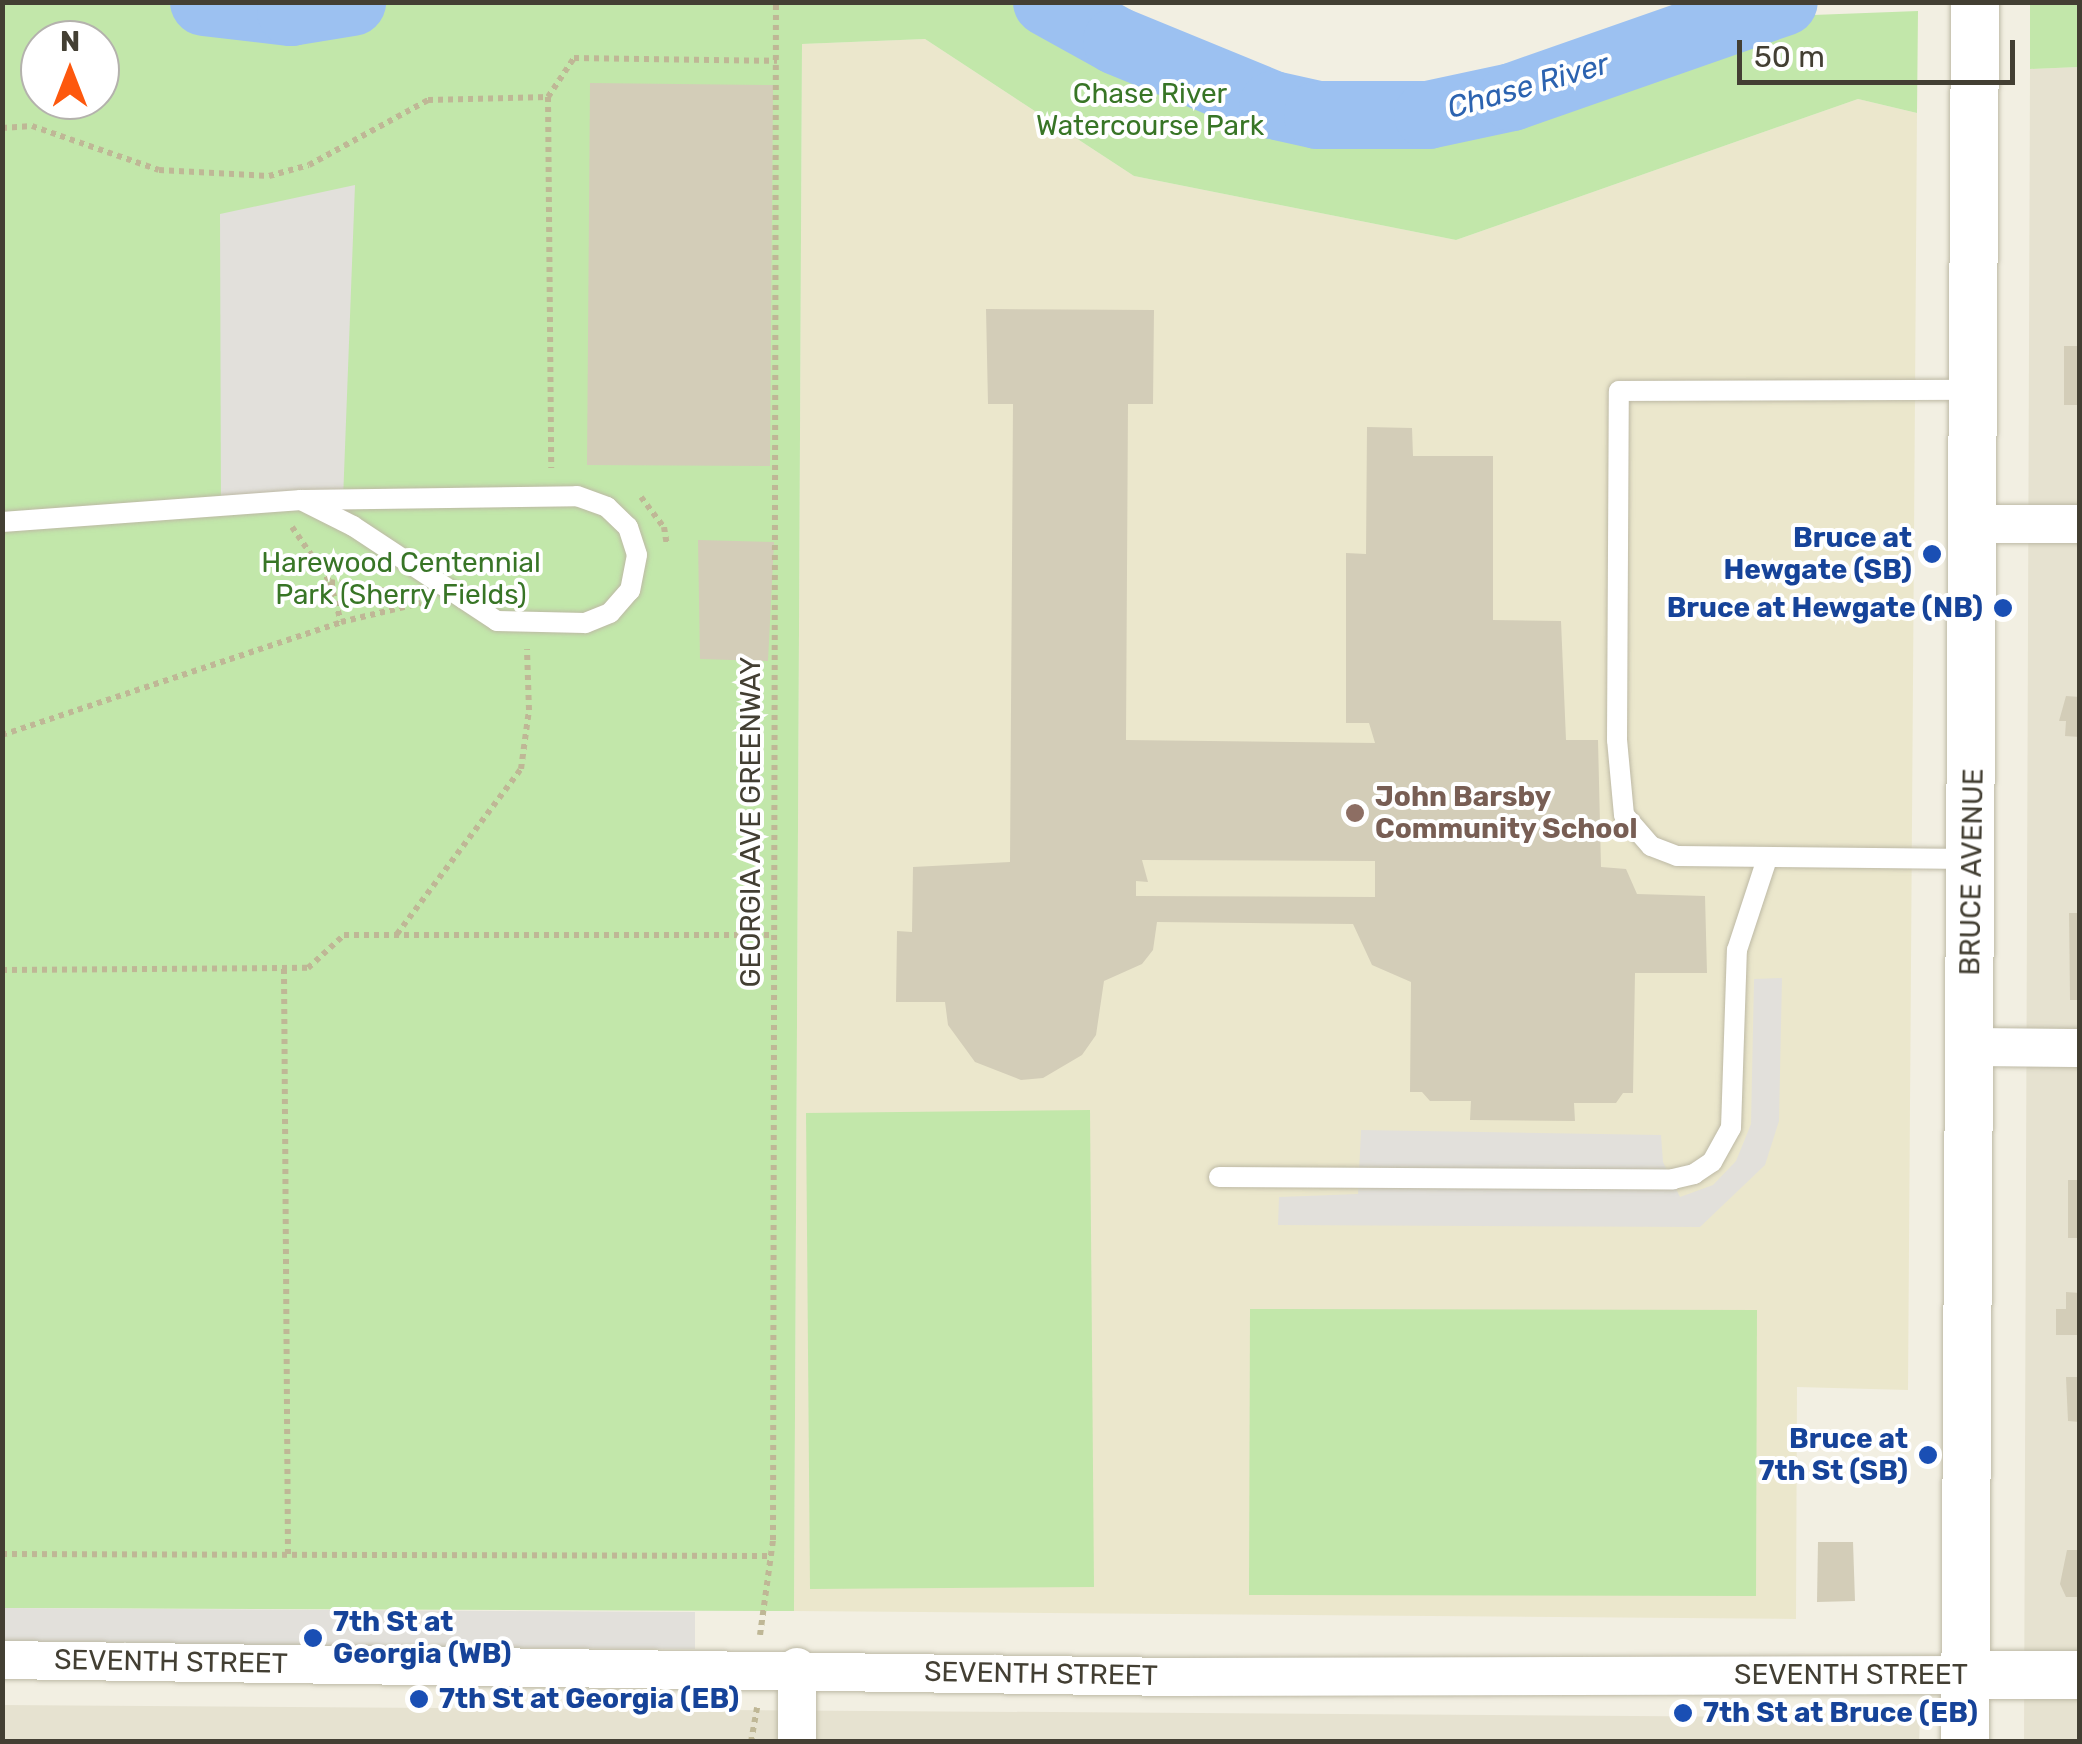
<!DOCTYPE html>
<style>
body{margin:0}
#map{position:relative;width:2082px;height:1744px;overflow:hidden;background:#f2efe2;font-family:Rubik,sans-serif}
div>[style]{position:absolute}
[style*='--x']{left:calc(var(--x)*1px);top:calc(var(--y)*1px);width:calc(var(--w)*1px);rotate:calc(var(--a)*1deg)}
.residential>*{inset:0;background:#e6e2d0}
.education>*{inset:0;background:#ebe7cc}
.green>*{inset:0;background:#c2e7aa}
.parking>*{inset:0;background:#e2e0db}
.river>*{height:68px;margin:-34px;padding:0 34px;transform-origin:34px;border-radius:34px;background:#9cc1f1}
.building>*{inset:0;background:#d3cdb8}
.path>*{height:6px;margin-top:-3px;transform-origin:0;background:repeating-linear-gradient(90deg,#bfb796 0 5px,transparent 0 10px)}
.roads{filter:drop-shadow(0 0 2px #bdb9a5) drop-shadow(0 0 2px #bdb9a5)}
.service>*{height:20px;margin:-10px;padding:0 10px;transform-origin:10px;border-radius:10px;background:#fff}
.minor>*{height:38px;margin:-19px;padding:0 19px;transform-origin:19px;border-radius:19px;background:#fff}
.tertiary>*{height:48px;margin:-24px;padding:0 24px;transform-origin:24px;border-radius:24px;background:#fff}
.dots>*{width:28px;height:28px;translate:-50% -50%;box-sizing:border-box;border:5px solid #fff;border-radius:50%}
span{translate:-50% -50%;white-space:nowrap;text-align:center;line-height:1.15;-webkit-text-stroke:8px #fff;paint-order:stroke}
.park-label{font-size:28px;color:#387526}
.transit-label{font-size:28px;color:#164399;font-weight:700}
.right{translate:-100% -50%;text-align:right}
.left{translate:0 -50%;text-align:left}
.education-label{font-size:28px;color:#785e54;font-weight:700}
.street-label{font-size:28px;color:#433f33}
.water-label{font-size:30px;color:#2c63b0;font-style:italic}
.frame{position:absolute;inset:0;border:5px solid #433f33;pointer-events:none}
.north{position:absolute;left:20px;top:20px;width:100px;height:100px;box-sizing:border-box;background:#fff;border:2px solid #b4b2ad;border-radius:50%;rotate:0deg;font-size:28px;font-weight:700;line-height:40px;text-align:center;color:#433f33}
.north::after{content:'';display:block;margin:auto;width:35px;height:45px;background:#fd580e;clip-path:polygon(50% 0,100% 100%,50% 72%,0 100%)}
.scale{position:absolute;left:1737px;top:40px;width:278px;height:45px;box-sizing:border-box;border:5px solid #433f33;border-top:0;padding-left:12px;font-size:30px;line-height:35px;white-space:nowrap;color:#433f33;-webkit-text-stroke:8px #fff;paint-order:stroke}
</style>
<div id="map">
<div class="residential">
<div style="clip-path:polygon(2079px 67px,2080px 1741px,2024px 1742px,2030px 69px)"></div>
<div style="clip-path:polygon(3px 1705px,1920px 1718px,1919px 1742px,3px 1742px)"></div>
</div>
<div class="education">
<div style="clip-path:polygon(925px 39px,1134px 176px,1456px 240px,1858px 99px,1917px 113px,1908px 1390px,1797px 1387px,1796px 1619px,794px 1611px,802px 44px)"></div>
</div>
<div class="green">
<div style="clip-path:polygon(evenodd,3px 3px,1089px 3px,1207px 71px,1272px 98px,1467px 126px,1577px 100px,1709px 31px,1813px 15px,1918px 11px,1917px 113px,1858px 99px,1456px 240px,1134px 176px,925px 39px,802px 44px,794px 1611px,3px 1608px,3px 3px,40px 40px,100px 40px,100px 100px,40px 100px,40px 40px)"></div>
<div style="clip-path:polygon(2030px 3px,2079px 3px,2079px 67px,2030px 69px)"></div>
<div style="clip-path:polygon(1090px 1110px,1094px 1587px,810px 1589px,806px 1113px)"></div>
<div style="clip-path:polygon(1250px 1309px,1757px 1310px,1756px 1596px,1249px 1595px)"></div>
</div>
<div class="parking">
<div style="clip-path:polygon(355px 185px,343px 500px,221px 505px,220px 214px)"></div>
<div style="clip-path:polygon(1782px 978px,1779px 1121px,1765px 1165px,1700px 1227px,1278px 1225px,1279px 1197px,1358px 1194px,1361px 1130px,1661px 1135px,1663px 1162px,1680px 1197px,1713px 1185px,1736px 1161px,1751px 1124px,1754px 979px)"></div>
<div style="clip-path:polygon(3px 1608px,695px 1612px,695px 1649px,3px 1644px)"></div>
</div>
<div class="river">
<div style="--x:204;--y:2;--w:88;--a:6.6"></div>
<div style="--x:291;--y:12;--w:62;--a:-9.3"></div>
<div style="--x:1047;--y:2;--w:80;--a:29.1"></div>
<div style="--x:1117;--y:41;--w:169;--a:22.3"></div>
<div style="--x:1273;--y:105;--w:46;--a:12.5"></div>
<div style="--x:1318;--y:115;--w:110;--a:0"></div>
<div style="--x:1428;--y:115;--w:86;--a:-12.1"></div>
<div style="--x:1512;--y:97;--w:288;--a:-19.3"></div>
</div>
<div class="building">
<div style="clip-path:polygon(590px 83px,773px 85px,770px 466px,587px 465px)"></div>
<div style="clip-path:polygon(evenodd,986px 309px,1154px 310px,1153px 404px,1128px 404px,1126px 740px,1375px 743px,1369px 723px,1346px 723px,1346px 553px,1366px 554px,1367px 427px,1412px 428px,1413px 456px,1493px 456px,1493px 620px,1561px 621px,1566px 740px,1598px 740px,1601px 867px,1626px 869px,1637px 894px,1705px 896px,1707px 973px,1635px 973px,1633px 1093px,1623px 1093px,1616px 1103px,1574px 1103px,1575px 1121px,1470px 1120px,1471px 1101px,1430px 1101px,1422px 1092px,1410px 1092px,1411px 982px,1372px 965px,1353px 924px,1157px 922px,1153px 950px,1142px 964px,1104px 981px,1096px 1035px,1082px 1055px,1043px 1078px,1021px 1080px,975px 1062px,948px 1025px,945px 1002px,896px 1002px,897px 931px,912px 932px,913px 867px,1010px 862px,1013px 404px,988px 404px,986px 309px,1142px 860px,1375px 861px,1375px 897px,1136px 896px,1136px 881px,1148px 882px,1142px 860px)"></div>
<div style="clip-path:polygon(2064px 346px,2080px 346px,2080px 405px,2064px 405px)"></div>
<div style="clip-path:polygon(698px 540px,774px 542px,768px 661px,700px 659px)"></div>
<div style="clip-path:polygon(2066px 696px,2080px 697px,2080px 737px,2065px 736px,2066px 721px,2059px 721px)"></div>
<div style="clip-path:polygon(2069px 913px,2080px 913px,2080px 1000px,2070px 1000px)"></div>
<div style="clip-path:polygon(2068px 1180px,2080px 1180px,2080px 1238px,2068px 1238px)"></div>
<div style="clip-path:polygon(2066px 1292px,2080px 1293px,2080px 1335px,2056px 1335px,2056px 1309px,2066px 1309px)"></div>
<div style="clip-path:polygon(2066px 1377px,2080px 1377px,2080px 1422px,2068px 1421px)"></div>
<div style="clip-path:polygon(1818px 1542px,1853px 1542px,1855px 1601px,1817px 1602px)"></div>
<div style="clip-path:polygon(2067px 1550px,2080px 1550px,2080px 1597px,2066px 1597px,2060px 1584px)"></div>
</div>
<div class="path">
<div style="--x:548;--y:97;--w:47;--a:-56.3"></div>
<div style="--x:574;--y:58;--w:203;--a:0.8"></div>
<div style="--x:2;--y:128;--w:30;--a:-4"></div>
<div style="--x:32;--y:126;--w:134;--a:19.1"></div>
<div style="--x:159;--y:170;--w:110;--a:3.1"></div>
<div style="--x:269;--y:176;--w:41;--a:-15.4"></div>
<div style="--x:309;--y:165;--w:136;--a:-28.6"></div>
<div style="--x:428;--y:100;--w:120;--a:-1.4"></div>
<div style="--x:548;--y:97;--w:371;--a:89.5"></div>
<div style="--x:641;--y:497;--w:38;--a:53"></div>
<div style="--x:664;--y:527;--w:19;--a:81"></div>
<div style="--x:292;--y:527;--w:67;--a:55.4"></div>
<div style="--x:330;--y:582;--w:71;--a:8.9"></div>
<div style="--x:330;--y:582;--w:41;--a:74.6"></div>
<div style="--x:2;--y:735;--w:357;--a:-18.4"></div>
<div style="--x:341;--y:622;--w:82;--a:-13.4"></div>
<div style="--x:397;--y:934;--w:206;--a:-53.1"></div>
<div style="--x:521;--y:769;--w:60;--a:-82.3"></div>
<div style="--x:529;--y:710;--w:61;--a:-91.9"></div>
<div style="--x:284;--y:969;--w:586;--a:89.61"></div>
<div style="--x:2;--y:970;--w:306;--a:-0.4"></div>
<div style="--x:308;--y:968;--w:49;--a:-42.5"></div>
<div style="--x:344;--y:935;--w:429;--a:0"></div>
<div style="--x:2;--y:1554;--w:768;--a:0.15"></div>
<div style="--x:760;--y:1635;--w:96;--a:-82.2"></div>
<div style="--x:773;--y:1540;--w:1538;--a:-89.89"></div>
<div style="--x:751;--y:1742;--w:35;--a:-80"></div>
</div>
<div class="roads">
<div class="service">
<div style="--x:2;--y:522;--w:300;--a:-4.2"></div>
<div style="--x:301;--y:500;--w:276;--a:-0.8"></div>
<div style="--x:577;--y:496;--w:32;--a:20"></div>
<div style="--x:607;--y:507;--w:29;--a:44"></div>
<div style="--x:628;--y:527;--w:29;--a:72"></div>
<div style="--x:637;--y:555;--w:36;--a:101"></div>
<div style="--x:630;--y:590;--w:30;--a:131"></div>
<div style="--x:610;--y:613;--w:27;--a:158"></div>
<div style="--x:585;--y:623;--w:88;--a:-178.7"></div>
<div style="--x:497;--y:621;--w:173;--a:-146.6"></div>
<div style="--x:353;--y:526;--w:58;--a:-153.4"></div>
<div style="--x:1971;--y:859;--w:294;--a:-179.4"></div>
<div style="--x:1677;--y:856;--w:28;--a:-159"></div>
<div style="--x:1651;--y:846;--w:41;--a:-131.1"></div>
<div style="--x:1624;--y:815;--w:75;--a:-95.3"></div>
<div style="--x:1617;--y:740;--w:349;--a:-89.7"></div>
<div style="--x:1619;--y:391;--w:354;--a:-0.2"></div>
<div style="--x:1219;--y:1177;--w:454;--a:0.3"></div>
<div style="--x:1673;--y:1179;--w:22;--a:-13"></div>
<div style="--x:1694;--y:1174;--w:22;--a:-34"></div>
<div style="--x:1712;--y:1162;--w:39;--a:-61"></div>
<div style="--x:1731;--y:1128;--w:178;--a:-88.1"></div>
<div style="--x:1737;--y:950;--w:96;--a:-71.8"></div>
</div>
<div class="minor">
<div style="--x:1972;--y:524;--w:108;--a:0"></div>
<div style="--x:1969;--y:1047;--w:111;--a:0.5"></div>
<div style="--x:2;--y:1660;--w:1177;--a:0.83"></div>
<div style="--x:1179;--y:1677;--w:787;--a:-0.15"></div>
<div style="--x:797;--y:1667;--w:75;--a:90"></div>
</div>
<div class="tertiary">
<div style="--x:1966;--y:1675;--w:114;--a:0"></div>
<div style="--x:1965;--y:1742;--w:1740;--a:-89.67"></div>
</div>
</div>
<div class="dots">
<div style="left:1932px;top:554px;background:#1a4fb4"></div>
<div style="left:2003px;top:608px;background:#1a4fb4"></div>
<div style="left:1355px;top:813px;background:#8d6e63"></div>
<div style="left:1928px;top:1455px;background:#1a4fb4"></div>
<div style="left:313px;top:1638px;background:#1a4fb4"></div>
<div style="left:419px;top:1699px;background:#1a4fb4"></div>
<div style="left:1683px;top:1713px;background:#1a4fb4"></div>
</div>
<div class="park-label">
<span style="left:1150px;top:110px">Chase River<br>Watercourse Park</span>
<span style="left:401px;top:579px">Harewood Centennial<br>Park (Sherry Fields)</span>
</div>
<div class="transit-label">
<span class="right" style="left:1912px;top:554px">Bruce at<br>Hewgate (SB)</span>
<span class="right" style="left:1983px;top:608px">Bruce at Hewgate (NB)</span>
<span class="right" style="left:1908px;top:1455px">Bruce at<br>7th St (SB)</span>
<span class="left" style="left:333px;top:1638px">7th St at<br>Georgia (WB)</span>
<span class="left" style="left:439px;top:1699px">7th St at Georgia (EB)</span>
<span class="left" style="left:1703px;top:1713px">7th St at Bruce (EB)</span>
</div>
<div class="education-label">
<span class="left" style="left:1375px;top:813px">John Barsby<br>Community School</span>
</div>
<div class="street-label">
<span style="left:751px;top:822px;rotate:-90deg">GEORGIA AVE GREENWAY</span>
<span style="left:1972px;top:872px;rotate:-89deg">BRUCE AVENUE</span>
<span style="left:171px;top:1662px;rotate:1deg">SEVENTH STREET</span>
<span style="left:1041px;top:1674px;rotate:1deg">SEVENTH STREET</span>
<span style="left:1851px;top:1675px">SEVENTH STREET</span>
</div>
<div class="water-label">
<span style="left:1528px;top:86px;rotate:-16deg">Chase River</span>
</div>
<div class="frame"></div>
<div class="north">N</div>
<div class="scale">50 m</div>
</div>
